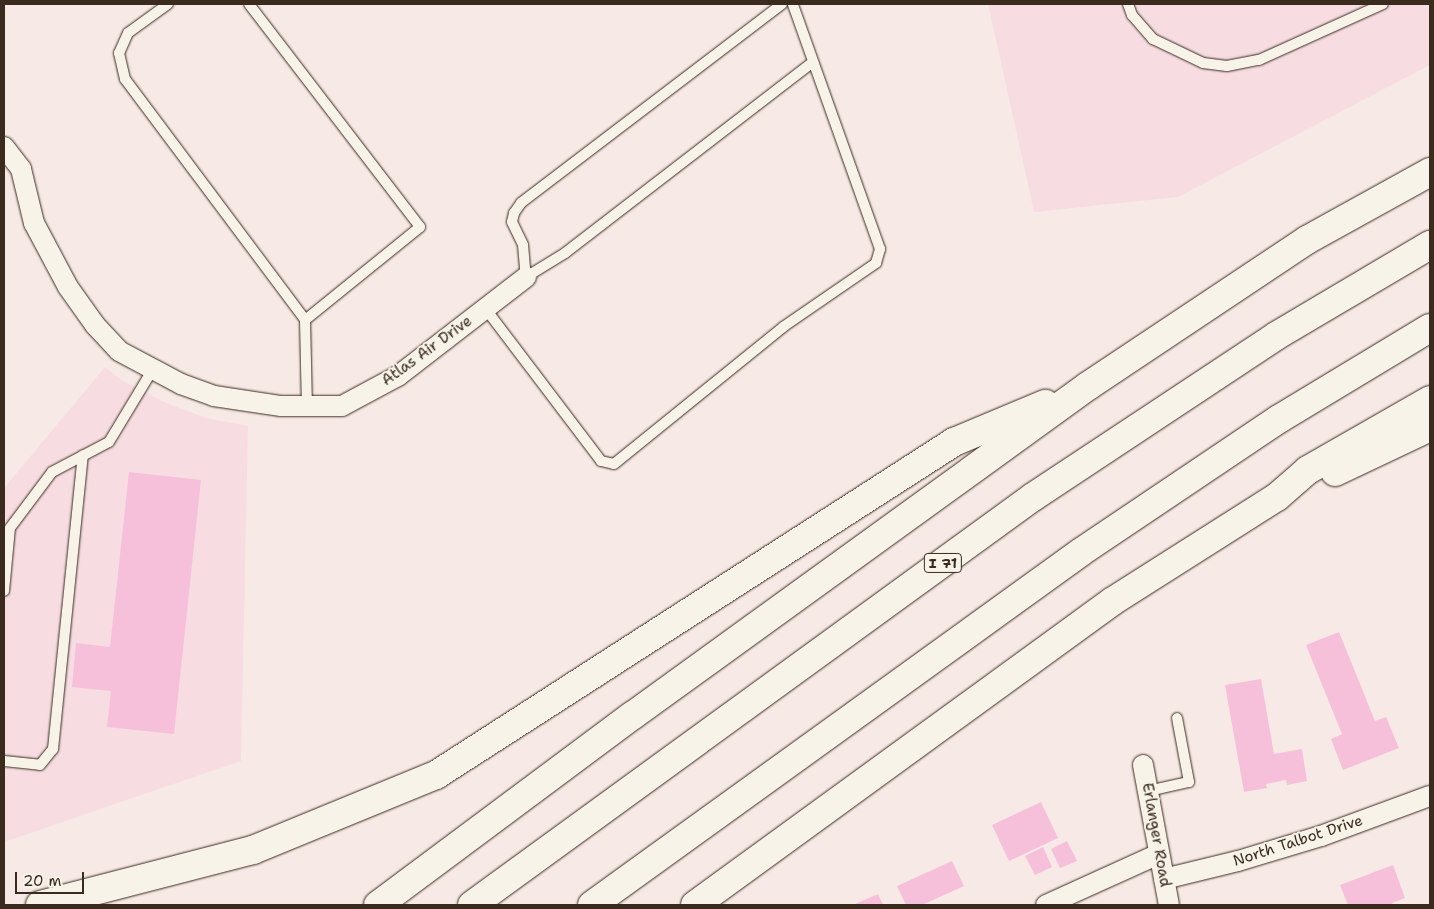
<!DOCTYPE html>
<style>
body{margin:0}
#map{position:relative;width:1434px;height:909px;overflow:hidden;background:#f7e9e5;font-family:"Shantell Sans",sans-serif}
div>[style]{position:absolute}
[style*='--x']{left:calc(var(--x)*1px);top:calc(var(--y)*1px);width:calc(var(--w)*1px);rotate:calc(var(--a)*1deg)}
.built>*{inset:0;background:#f7dde2}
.building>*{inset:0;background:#f6c0db}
.roads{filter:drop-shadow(0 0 1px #3b2a1e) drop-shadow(0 0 1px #3b2a1e)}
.lane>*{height:10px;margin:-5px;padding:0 5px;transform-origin:5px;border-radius:5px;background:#f7f3e8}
.street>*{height:20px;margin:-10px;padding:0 10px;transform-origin:10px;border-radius:10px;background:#f7f3e8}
.highway>*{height:28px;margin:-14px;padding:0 14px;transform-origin:14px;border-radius:14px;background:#f7f3e8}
span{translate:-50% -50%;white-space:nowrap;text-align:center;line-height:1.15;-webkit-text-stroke:4px #f7f3e8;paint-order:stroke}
.shield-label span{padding:1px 4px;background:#f7f3e8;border:1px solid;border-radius:4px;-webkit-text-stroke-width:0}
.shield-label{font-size:14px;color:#3b2a1e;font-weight:700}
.street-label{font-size:15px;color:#3b2a1e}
.frame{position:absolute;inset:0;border:5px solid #3b2a1e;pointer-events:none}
.scale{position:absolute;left:15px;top:872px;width:69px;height:22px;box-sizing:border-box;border:2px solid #3b2a1e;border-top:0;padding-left:6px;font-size:15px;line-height:18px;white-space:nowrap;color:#3b2a1e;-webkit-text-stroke:4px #f7f3e8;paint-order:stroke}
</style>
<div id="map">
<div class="built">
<div style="clip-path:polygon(988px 4px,1430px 4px,1430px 65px,1178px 197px,1034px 212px)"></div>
<div style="clip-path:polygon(105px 367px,123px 381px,166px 403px,206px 418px,248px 426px,241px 761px,4px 842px,4px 488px)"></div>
</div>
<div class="building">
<div style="clip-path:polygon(129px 472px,201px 480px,174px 734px,107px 727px,111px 691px,72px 687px,76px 643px,110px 647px)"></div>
<div style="clip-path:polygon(1339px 632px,1375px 721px,1386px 717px,1399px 748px,1343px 770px,1331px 739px,1342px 734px,1306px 645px)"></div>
<div style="clip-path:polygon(1261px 679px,1274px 754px,1302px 749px,1307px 781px,1287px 785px,1286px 780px,1266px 784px,1267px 788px,1244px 792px,1225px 685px)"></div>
<div style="clip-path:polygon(1041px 802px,1058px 838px,1009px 861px,992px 825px)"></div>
<div style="clip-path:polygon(1067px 841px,1077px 861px,1060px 868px,1051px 849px)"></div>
<div style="clip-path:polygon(1043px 847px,1052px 867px,1035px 875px,1025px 856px)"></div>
<div style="clip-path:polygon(952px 861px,964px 886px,922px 905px,906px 905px,897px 886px)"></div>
<div style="clip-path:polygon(1393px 865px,1405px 898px,1392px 903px,1393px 905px,1348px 905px,1340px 885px)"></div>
<div style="clip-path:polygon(878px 894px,883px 905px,853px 905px)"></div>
</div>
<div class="roads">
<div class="lane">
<div style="--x:168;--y:4;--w:49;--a:144.1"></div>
<div style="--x:128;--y:33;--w:22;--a:114"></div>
<div style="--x:119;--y:53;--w:27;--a:77"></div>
<div style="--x:125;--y:79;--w:301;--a:53.2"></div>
<div style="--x:305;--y:320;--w:86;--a:88.7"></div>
<div style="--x:249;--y:4;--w:281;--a:52.5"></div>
<div style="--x:420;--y:227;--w:148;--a:141"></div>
<div style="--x:782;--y:4;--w:328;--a:142.7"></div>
<div style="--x:521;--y:203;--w:12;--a:125"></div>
<div style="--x:514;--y:213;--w:9;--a:103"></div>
<div style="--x:512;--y:222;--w:25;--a:64"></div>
<div style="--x:523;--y:245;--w:32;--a:85"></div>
<div style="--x:526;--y:277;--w:46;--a:-31.6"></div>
<div style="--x:565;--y:253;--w:313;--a:-37.6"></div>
<div style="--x:1128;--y:4;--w:12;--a:70"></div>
<div style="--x:1132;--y:15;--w:32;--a:49"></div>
<div style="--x:1153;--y:39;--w:55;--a:25.6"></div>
<div style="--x:1203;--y:63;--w:24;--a:7"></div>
<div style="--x:1227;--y:66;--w:33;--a:-11"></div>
<div style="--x:1259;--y:60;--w:136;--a:-24.3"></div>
<div style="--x:485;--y:308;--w:192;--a:52.8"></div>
<div style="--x:601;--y:461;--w:13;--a:13"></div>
<div style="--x:614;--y:464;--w:218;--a:-39"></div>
<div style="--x:783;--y:327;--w:113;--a:-34.5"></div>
<div style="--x:876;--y:263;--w:15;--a:-74"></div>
<div style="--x:880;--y:249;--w:260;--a:-109.6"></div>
<div style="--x:4;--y:591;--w:63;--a:-84.6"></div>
<div style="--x:10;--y:528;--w:70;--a:-53.1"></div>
<div style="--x:52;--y:472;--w:64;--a:-27.8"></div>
<div style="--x:109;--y:442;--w:85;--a:-58.9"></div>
<div style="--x:4;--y:761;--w:36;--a:6"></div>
<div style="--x:40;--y:765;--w:21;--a:-51"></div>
<div style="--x:53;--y:749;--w:295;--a:-84.2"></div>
<div style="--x:1148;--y:791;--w:42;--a:-12.4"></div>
<div style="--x:1189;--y:782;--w:65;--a:-100.6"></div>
</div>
<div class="street">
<div style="--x:4;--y:147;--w:28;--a:52"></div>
<div style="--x:21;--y:169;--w:56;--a:76.5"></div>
<div style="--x:34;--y:223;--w:72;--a:62"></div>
<div style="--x:68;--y:287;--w:47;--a:54.6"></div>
<div style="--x:95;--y:325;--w:35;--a:47"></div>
<div style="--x:119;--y:351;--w:70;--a:28"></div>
<div style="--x:181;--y:384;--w:35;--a:20"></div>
<div style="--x:214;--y:396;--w:68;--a:8.5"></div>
<div style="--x:281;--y:406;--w:61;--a:0"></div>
<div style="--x:342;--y:406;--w:64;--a:-28.2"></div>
<div style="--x:398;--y:376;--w:162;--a:-37.7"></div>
<div style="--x:1143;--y:765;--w:142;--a:79.5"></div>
<div style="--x:1164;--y:879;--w:76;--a:-13.7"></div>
<div style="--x:1238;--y:861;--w:87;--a:-16.8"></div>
<div style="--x:1321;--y:836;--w:116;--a:-20.2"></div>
<div style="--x:1046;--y:905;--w:124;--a:-24.3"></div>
</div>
<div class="highway">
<div style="--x:1335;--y:472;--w:105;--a:-25.3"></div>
<div style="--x:40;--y:905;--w:220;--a:-14.5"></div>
<div style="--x:253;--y:850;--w:198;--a:-22.3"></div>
<div style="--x:436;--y:775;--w:616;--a:-32.74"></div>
<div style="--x:954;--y:442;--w:99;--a:-22.7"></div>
<div style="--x:378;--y:905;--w:317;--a:-36.7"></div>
<div style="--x:632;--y:716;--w:563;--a:-35.89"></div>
<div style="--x:1088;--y:386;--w:263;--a:-33.7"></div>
<div style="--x:1307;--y:240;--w:141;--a:-28.9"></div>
<div style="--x:472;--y:905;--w:694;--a:-36.03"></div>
<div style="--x:1033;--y:497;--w:291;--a:-33.5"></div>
<div style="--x:1276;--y:336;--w:179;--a:-30.6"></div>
<div style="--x:592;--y:905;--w:603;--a:-35.82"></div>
<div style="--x:1081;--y:552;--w:239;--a:-33.9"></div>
<div style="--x:1279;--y:419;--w:176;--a:-31.1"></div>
<div style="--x:695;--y:905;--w:517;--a:-36.03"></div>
<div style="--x:1113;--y:601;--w:194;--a:-32.4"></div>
<div style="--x:1277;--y:497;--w:41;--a:-41.1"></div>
<div style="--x:1308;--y:470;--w:141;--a:-29.8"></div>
</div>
</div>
<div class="shield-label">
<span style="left:943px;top:563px">I 71</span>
</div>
<div class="street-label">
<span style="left:427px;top:351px;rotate:-36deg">Atlas Air Drive</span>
<span style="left:1156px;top:835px;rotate:80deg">Erlanger Road</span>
<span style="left:1298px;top:841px;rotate:-18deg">North Talbot Drive</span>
</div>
<div class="frame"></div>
<div class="scale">20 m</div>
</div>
